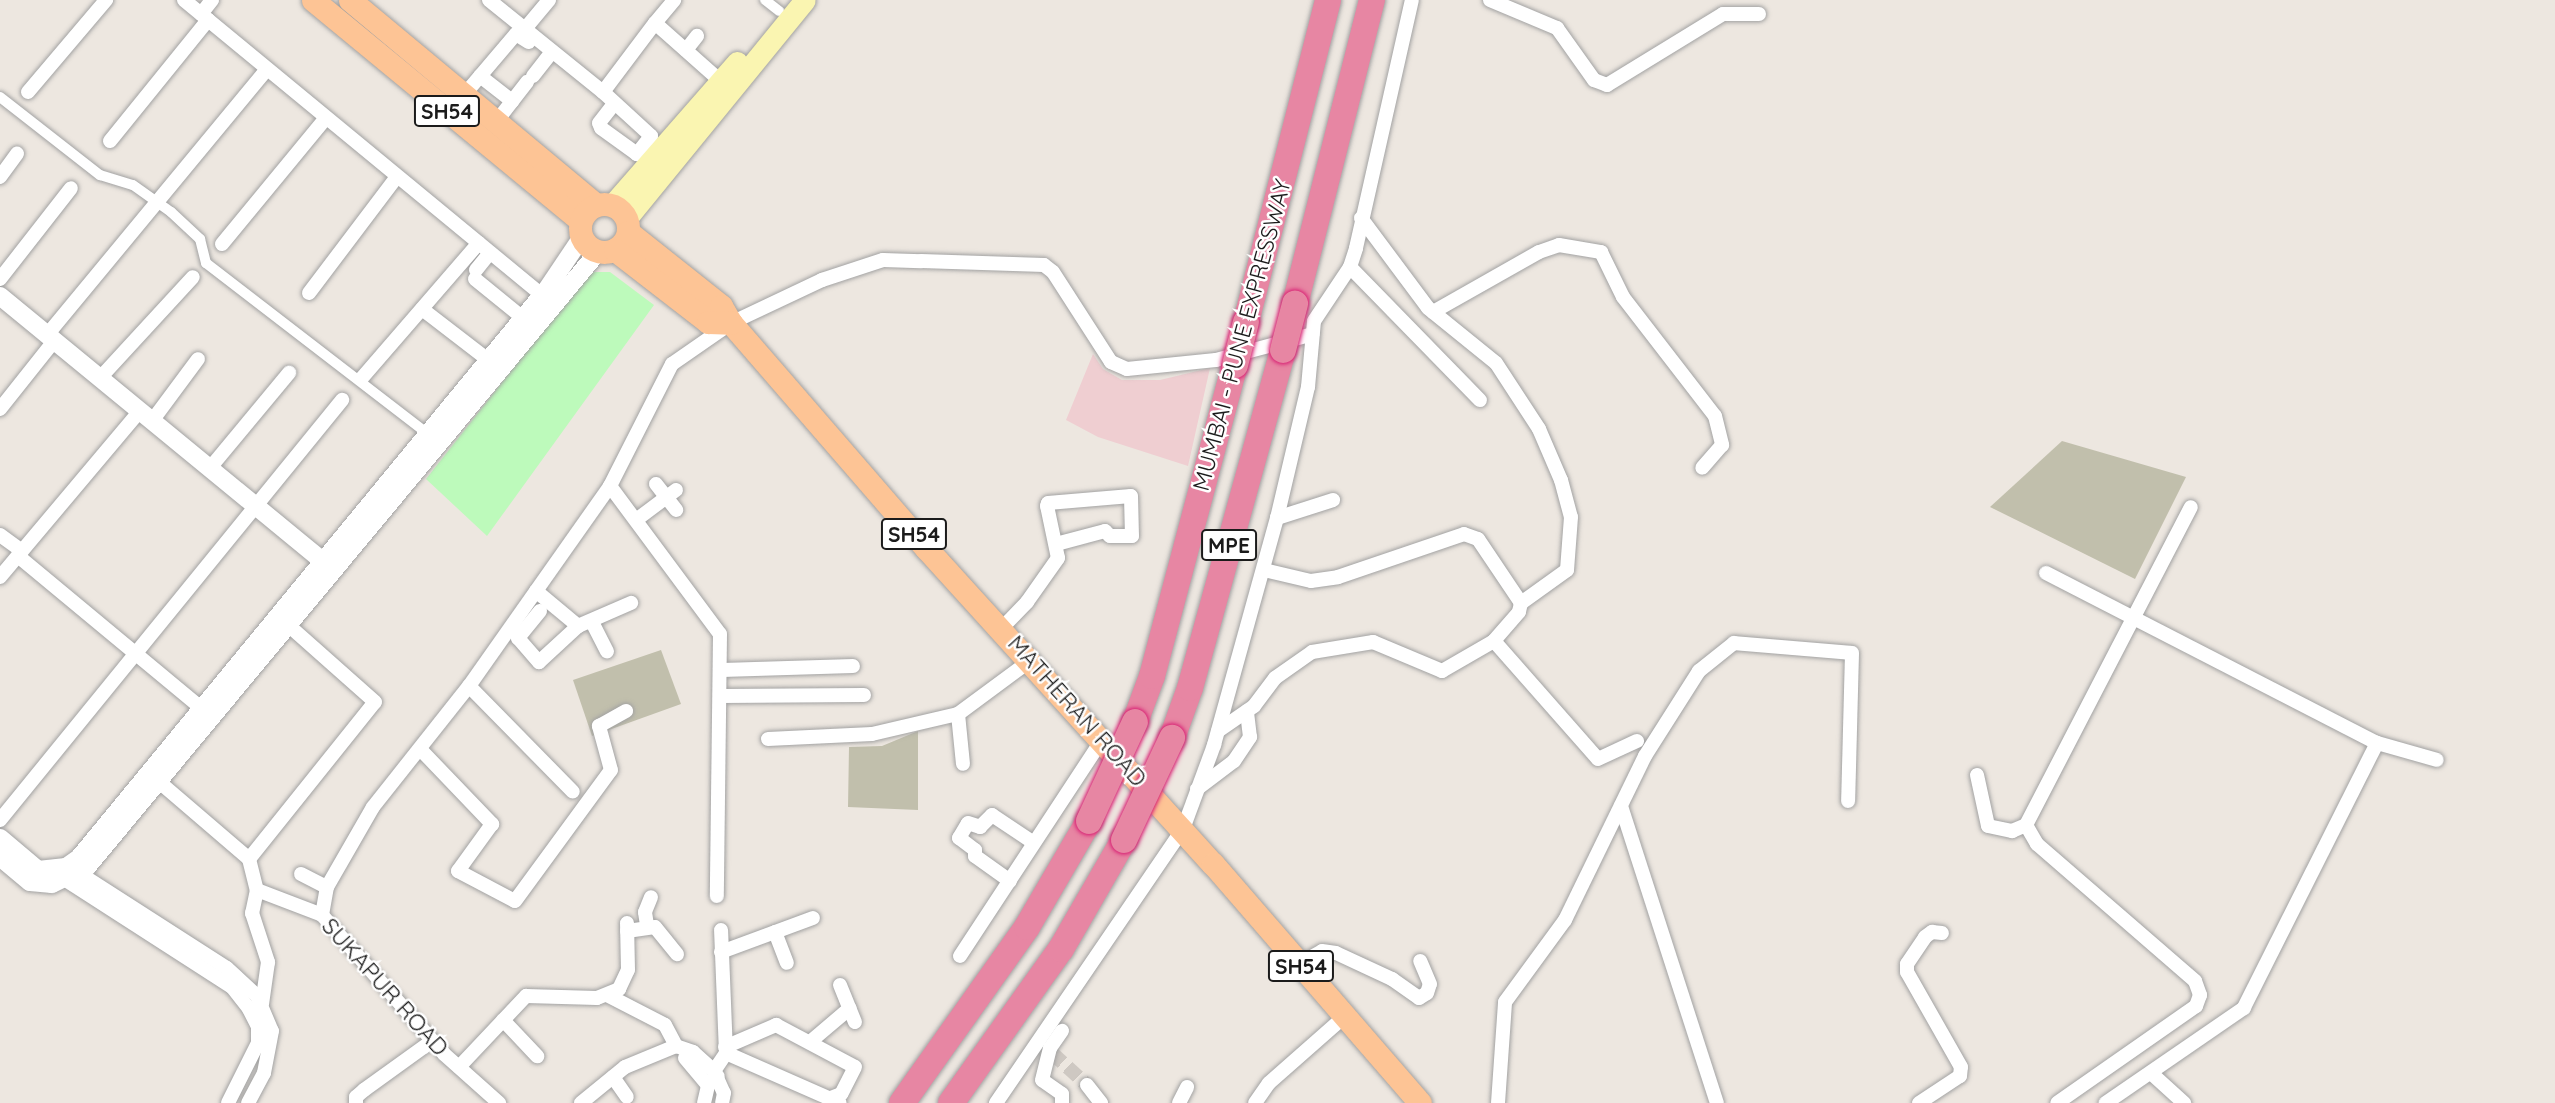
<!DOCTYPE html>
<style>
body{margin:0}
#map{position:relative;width:2555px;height:1103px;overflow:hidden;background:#ede7e0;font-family:Quicksand,sans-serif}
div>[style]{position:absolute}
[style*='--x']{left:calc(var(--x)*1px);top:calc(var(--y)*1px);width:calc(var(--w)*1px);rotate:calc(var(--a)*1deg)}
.commercial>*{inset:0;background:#efced1}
.construction>*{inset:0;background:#c1bfac}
.park>*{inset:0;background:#bdfabb}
.minor-tunnel>*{height:14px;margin-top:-7px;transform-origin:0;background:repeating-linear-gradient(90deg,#cec8c2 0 14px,transparent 0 21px)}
.roads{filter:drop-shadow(0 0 2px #a2a2a2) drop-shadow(0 0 2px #a2a2a2)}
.pedestrian>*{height:10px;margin:-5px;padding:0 5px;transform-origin:5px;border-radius:5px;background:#fff}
.minor>*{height:14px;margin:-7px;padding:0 7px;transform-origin:7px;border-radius:7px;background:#fff}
.tertiary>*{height:18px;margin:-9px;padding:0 9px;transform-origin:9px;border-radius:9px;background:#fff}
.secondary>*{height:21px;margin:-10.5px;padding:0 10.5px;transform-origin:10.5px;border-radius:10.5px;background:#faf5b1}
.primary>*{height:23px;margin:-11.5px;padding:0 11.5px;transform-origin:11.5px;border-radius:11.5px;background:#fdc495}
.primary>.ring{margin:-11.5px;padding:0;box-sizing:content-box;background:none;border:23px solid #fdc495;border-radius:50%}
.motorway>*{height:26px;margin:-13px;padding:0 13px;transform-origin:13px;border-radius:13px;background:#e786a3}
.bridges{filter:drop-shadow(0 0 2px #d82174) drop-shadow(0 0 2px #d82174)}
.motorway-bridge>*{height:26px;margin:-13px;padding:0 13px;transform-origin:13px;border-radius:13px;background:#e786a3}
span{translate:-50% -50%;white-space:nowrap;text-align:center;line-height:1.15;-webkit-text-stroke:5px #fff;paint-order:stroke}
.shield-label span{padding:2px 5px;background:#fff;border:2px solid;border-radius:5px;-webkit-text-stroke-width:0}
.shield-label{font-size:21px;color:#1b1b1b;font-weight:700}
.street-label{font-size:23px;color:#1b1b1b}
</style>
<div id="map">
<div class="commercial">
<div style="clip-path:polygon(1093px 354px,1103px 369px,1122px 380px,1160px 380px,1210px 368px,1188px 466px,1098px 437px,1066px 420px)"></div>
</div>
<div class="construction">
<div style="clip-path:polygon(2062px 441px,2186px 477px,2135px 579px,1990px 507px)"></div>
<div style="clip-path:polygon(661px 650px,681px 704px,592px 736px,573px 680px)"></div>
<div style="clip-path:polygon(918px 731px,918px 810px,848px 807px,849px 747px,882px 746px)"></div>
</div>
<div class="park">
<div style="clip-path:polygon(589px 272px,610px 272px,654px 305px,487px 536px,426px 479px)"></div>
</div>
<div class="minor-tunnel">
<div style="--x:1052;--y:1053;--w:47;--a:42.4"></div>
</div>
<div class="roads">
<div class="pedestrian">
<div style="--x:765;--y:0;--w:18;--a:38"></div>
<div style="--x:0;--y:97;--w:127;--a:38"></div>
<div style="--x:100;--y:175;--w:34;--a:17"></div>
<div style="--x:133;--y:185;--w:47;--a:35.4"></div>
<div style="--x:171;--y:212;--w:40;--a:43"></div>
<div style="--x:200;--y:239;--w:25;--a:76"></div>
<div style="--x:206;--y:263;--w:280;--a:37.6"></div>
</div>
<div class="minor">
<div style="--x:184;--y:0;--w:464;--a:39.5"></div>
<div style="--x:489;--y:0;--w:146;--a:38.9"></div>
<div style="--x:603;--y:92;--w:86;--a:-53"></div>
<div style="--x:655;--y:23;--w:95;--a:41.6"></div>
<div style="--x:1490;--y:0;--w:73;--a:22.7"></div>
<div style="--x:1557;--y:28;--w:64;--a:54.6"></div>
<div style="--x:1594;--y:80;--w:14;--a:21"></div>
<div style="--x:1607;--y:85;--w:136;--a:-31.5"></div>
<div style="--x:1723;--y:14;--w:36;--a:0"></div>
<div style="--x:201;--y:14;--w:18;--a:-52"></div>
<div style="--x:655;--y:23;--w:30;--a:-50"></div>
<div style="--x:524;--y:30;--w:39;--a:-50"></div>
<div style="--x:686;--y:50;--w:18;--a:-52"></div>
<div style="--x:480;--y:76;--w:41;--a:38"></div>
<div style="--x:533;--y:76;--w:31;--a:-52"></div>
<div style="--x:28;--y:92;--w:121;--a:-49.7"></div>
<div style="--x:603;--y:92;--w:65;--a:42.5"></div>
<div style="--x:651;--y:136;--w:23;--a:128"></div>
<div style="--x:637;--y:154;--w:44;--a:-144.2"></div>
<div style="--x:601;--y:128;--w:5;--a:-112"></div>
<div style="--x:599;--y:123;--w:24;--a:-52"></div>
<div style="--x:464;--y:95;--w:80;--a:-49.6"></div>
<div style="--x:516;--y:34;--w:15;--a:32"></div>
<div style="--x:496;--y:122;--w:51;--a:-52.2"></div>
<div style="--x:110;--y:141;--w:156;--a:-51"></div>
<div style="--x:0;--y:177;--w:29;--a:-54"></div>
<div style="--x:1361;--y:218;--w:112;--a:53.3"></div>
<div style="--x:1428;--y:308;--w:87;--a:39"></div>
<div style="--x:1496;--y:363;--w:79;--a:56.9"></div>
<div style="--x:1539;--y:429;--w:56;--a:66.7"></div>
<div style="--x:1561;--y:480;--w:38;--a:75"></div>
<div style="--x:1571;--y:517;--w:53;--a:94.3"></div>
<div style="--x:1567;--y:570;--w:57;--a:144.3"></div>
<div style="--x:222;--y:244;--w:162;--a:-50.5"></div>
<div style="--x:1350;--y:267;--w:186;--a:45.7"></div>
<div style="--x:476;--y:270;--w:22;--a:-51"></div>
<div style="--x:0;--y:279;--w:115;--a:-52"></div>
<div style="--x:475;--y:279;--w:62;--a:39.1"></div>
<div style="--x:309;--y:293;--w:144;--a:-52.9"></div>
<div style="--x:422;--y:309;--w:93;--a:37.6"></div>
<div style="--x:1433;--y:312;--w:122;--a:-29.5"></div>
<div style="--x:1539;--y:252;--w:21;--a:-19"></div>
<div style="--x:1559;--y:245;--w:43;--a:9.5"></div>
<div style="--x:1601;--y:252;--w:50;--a:63.9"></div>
<div style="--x:1623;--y:297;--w:150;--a:52.3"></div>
<div style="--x:1715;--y:416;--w:30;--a:76"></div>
<div style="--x:1722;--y:445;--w:30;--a:131"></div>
<div style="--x:47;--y:335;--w:344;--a:-50.4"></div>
<div style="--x:100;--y:378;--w:137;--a:-47.4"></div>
<div style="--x:361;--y:379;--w:180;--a:-49.1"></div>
<div style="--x:0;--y:409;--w:87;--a:-51.5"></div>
<div style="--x:152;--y:421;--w:77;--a:-53.4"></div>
<div style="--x:210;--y:468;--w:124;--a:-50.3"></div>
<div style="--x:656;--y:484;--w:33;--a:52"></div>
<div style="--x:610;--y:486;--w:184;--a:53.4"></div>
<div style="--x:720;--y:634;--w:262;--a:90.7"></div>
<div style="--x:1277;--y:518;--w:59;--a:-17.8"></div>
<div style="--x:636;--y:520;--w:50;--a:-36.9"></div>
<div style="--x:0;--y:535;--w:27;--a:36"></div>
<div style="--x:18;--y:556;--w:239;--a:39.7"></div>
<div style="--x:1264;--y:570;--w:48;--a:13.2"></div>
<div style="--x:1311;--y:581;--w:27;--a:-8"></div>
<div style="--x:1338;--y:577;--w:133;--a:-18.8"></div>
<div style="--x:1464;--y:534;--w:15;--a:20"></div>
<div style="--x:1478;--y:539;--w:77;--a:56.1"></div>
<div style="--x:1521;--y:603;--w:9;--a:103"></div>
<div style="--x:1519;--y:612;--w:38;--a:131"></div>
<div style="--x:1494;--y:641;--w:157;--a:48.6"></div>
<div style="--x:1598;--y:759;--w:43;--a:-24.8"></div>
<div style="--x:2046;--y:573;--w:372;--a:27.2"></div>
<div style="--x:2377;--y:743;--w:297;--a:116.7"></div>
<div style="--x:2244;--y:1008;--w:168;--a:145.5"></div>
<div style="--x:0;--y:577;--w:217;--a:-49.9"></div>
<div style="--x:536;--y:591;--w:55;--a:39.8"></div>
<div style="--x:578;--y:626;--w:58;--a:-23.5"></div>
<div style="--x:540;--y:611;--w:35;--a:129"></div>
<div style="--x:518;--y:638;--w:32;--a:49"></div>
<div style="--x:539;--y:662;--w:53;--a:-42.7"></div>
<div style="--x:592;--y:622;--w:33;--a:63"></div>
<div style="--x:1002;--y:628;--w:36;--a:-46"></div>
<div style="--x:1027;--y:602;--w:54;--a:-54.8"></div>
<div style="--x:1058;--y:558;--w:53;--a:-101.9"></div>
<div style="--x:1047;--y:506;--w:3;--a:-72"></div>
<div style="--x:1048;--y:503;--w:83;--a:-4.8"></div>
<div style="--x:1131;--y:496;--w:40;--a:88.6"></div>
<div style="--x:1132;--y:536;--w:22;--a:180"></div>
<div style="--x:1110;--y:536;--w:7;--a:-135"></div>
<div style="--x:1105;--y:531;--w:51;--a:165.1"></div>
<div style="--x:722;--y:670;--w:131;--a:-1.7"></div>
<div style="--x:469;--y:686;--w:148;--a:45.5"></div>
<div style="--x:721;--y:696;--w:143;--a:-0.4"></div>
<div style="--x:958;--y:714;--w:50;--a:84.3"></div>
<div style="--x:1218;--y:731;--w:44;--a:-34.8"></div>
<div style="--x:1254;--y:706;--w:35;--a:-53"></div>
<div style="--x:1275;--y:678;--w:45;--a:-35.1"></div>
<div style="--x:1312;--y:652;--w:62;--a:-9.3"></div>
<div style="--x:1373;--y:642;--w:75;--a:22.8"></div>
<div style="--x:1442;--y:671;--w:60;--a:-30"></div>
<div style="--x:768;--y:739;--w:104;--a:-2.8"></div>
<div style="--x:872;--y:734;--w:88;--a:-13.1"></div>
<div style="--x:958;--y:714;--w:91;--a:-36.5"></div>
<div style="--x:2377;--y:743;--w:62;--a:15.8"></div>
<div style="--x:421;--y:750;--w:103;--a:46.2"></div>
<div style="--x:492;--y:824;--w:58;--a:125.9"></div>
<div style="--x:458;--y:871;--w:64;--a:27.8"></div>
<div style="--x:515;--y:901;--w:162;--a:-53.8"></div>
<div style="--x:611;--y:770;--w:46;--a:-105.3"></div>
<div style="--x:599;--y:726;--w:31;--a:-29"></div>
<div style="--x:150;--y:774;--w:130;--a:40.6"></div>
<div style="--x:249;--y:859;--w:32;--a:76"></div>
<div style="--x:257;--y:890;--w:70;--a:21"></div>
<div style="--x:322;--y:915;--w:185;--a:48.7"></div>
<div style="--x:444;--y:1054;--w:74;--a:41.7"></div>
<div style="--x:1977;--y:775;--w:52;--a:77.8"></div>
<div style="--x:1988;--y:826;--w:25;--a:12"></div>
<div style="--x:2012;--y:831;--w:15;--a:-23"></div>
<div style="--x:2026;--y:825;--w:358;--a:-62.6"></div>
<div style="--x:1197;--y:789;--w:46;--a:-37.1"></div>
<div style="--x:1234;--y:761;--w:29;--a:-56"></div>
<div style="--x:1250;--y:737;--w:26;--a:-97"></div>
<div style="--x:1621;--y:806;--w:312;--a:72.1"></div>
<div style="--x:0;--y:820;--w:542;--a:-50.84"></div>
<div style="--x:2026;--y:825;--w:22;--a:60"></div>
<div style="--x:2037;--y:844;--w:209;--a:40.9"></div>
<div style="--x:2195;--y:981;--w:15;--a:70"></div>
<div style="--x:2200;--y:995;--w:12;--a:110"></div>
<div style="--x:2196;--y:1006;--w:169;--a:145.1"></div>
<div style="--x:249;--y:859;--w:201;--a:-51.3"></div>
<div style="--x:375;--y:702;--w:118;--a:-138.4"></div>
<div style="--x:71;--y:868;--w:185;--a:32.7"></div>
<div style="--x:227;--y:968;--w:41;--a:43"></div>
<div style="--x:257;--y:996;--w:38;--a:67"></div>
<div style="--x:272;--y:1031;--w:43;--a:100.8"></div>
<div style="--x:264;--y:1073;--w:34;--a:118"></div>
<div style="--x:55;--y:873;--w:211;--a:32.8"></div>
<div style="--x:232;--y:987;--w:28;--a:52"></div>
<div style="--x:249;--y:1009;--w:20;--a:63"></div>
<div style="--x:258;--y:1027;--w:16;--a:90"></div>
<div style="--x:258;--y:1043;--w:67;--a:116.6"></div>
<div style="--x:301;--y:874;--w:29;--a:27"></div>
<div style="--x:1010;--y:881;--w:43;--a:-144.5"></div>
<div style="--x:975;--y:856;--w:6;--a:-90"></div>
<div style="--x:975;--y:850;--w:20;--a:-143"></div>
<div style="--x:959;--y:838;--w:17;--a:-59"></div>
<div style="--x:968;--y:823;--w:13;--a:18"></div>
<div style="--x:980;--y:827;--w:17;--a:-45"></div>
<div style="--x:992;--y:815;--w:50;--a:33.7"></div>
<div style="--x:257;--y:890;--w:24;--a:102"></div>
<div style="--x:252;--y:913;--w:52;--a:71.9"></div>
<div style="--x:268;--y:962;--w:42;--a:98.1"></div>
<div style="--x:322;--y:915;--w:28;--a:-80"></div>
<div style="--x:327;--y:887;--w:92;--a:-60.1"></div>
<div style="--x:373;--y:807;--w:154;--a:-51.6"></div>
<div style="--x:469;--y:686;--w:245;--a:-54.8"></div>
<div style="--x:610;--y:486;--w:137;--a:-63.1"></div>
<div style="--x:672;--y:364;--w:72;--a:-34.8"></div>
<div style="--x:731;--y:323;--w:101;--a:-25.3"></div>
<div style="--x:822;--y:280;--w:64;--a:-18.2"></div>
<div style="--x:883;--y:260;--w:38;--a:2"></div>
<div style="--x:921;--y:261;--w:123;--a:1.9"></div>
<div style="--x:1044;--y:265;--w:11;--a:38"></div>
<div style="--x:1053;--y:272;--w:107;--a:57.2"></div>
<div style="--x:1111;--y:362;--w:17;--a:24"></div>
<div style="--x:1127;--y:369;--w:89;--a:-5.8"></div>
<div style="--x:1216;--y:360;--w:100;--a:-15"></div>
<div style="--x:647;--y:925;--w:13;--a:-99"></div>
<div style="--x:645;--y:912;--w:16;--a:-68"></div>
<div style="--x:627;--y:931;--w:28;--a:-8"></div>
<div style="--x:655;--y:927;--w:35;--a:51"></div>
<div style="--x:775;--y:932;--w:33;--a:69"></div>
<div style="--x:721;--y:952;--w:98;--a:-20.3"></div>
<div style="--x:960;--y:956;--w:258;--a:-56.7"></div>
<div style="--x:1299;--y:964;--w:26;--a:-29"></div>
<div style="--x:1322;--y:951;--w:14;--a:8"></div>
<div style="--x:1336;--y:953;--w:62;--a:24.9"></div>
<div style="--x:1392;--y:979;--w:33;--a:35"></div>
<div style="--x:1419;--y:998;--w:9;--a:-32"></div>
<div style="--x:1427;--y:993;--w:9;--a:-72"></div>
<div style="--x:1430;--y:984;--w:25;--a:-113"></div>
<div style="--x:840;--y:985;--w:40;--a:68"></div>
<div style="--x:607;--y:995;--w:65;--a:27.3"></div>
<div style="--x:665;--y:1025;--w:24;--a:62"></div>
<div style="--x:503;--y:1020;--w:50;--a:46.6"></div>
<div style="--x:810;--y:1042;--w:52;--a:-40.4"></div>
<div style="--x:725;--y:1047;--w:56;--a:-23.3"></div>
<div style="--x:776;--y:1025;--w:89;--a:28"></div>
<div style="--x:855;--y:1067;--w:30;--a:117"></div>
<div style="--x:841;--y:1094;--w:9;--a:159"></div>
<div style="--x:726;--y:1053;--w:124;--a:23.7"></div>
<div style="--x:685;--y:1058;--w:35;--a:50"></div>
<div style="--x:708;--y:1085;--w:13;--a:-42"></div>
<div style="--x:459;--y:1067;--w:98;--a:-46.7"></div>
<div style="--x:526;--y:996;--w:71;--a:1.6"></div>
<div style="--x:597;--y:998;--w:24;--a:-22"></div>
<div style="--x:619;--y:989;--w:21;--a:-65"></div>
<div style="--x:628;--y:970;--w:47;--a:-91.2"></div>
<div style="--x:714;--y:1071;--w:22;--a:-56"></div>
<div style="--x:726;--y:1053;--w:123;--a:-92.3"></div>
<div style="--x:2151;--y:1073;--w:45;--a:42.3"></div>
<div style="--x:613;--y:1077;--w:24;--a:55"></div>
<div style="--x:1087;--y:1085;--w:23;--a:52"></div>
<div style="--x:356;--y:1103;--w:6;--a:-90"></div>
<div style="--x:356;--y:1097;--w:11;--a:-41"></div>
<div style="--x:364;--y:1090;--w:84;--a:-35.8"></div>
<div style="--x:581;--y:1103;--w:57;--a:-39.3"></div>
<div style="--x:625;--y:1067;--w:55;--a:-22.4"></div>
<div style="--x:676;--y:1046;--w:18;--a:19"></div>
<div style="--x:693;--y:1052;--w:28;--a:42"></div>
<div style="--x:714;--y:1071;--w:24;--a:66"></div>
<div style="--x:724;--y:1093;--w:10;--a:101"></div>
<div style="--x:704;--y:1103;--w:18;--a:-77"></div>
<div style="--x:996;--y:1103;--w:332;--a:-55.7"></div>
<div style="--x:1183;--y:829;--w:90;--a:-69.7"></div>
<div style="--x:1214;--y:745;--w:236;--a:-74.5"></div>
<div style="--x:1277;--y:518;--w:135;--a:-76.7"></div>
<div style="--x:1308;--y:387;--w:66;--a:-84.8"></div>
<div style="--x:1314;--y:321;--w:65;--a:-56.3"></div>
<div style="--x:1350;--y:267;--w:20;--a:-72"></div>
<div style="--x:1356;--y:248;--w:254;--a:-77.3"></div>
<div style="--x:1062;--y:1103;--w:9;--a:-90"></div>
<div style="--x:1062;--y:1094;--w:24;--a:-145"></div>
<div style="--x:1042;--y:1080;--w:33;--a:-76"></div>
<div style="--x:1050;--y:1048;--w:21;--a:-55"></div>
<div style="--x:1179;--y:1103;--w:18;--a:-63"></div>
<div style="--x:1255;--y:1103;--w:24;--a:-55"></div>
<div style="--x:1269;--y:1083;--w:101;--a:-41.4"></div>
<div style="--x:1498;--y:1103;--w:101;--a:-86"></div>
<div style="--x:1505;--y:1002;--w:102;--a:-53.8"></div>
<div style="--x:1565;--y:920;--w:182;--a:-64"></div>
<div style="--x:1645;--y:756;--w:101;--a:-57.6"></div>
<div style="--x:1699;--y:671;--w:45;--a:-38.7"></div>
<div style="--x:1734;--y:643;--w:118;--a:4.8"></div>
<div style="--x:1852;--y:653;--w:148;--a:91.5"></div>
<div style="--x:1919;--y:1103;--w:49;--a:-33.4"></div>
<div style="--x:1960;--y:1076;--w:9;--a:-84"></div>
<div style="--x:1961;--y:1067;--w:109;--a:-119.6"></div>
<div style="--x:1907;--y:972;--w:8;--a:-90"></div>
<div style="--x:1907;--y:964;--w:32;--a:-56"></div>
<div style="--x:1925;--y:937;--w:9;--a:-36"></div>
<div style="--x:1932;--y:932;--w:10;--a:6"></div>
</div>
<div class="tertiary">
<div style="--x:0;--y:296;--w:427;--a:39.4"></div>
<div style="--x:0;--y:838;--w:50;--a:40.1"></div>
<div style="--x:38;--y:870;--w:28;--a:-6"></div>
<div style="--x:66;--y:867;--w:16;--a:-35"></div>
<div style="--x:79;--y:858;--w:737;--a:-50.56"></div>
<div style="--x:547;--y:289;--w:63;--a:-56.1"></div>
<div style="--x:0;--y:857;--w:39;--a:40"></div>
<div style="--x:30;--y:882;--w:22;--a:5"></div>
<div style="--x:52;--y:884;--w:39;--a:-26"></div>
<div style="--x:87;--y:867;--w:800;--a:-50.28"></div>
</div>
<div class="secondary">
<div style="--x:612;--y:205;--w:190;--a:-48.8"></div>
<div style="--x:627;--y:218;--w:281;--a:-50.8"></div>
</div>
<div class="primary">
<div style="--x:313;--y:0;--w:347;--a:39.5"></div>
<div style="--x:350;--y:0;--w:320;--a:39.8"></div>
<div class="ring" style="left:580px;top:204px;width:25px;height:25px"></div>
<div style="--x:628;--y:232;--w:119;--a:38.5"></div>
<div style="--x:721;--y:306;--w:20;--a:60"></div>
<div style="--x:731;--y:323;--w:298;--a:49.1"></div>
<div style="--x:926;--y:548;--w:427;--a:47.8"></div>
<div style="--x:1213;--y:864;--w:316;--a:49.1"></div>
<div style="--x:615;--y:250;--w:118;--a:37.7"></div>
<div style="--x:708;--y:322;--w:23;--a:2"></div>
</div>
<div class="motorway">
<div style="--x:1295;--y:304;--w:314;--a:-75.8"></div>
<div style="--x:1246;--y:322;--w:332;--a:-75.7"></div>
<div style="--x:1135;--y:722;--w:49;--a:-69.7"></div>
<div style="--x:1152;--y:676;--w:322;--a:-75.1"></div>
<div style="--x:1172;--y:738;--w:53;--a:-70.2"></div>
<div style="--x:1190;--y:688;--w:351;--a:-74.6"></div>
<div style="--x:902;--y:1103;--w:216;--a:-54.6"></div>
<div style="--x:1027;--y:927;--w:123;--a:-59.7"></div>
<div style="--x:951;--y:1103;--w:189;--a:-54.5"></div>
<div style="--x:1061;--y:949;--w:126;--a:-60"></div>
</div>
</div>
<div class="bridges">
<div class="motorway-bridge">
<div style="--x:1283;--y:350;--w:48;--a:-75.4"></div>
<div style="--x:1235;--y:365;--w:44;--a:-75.7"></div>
<div style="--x:1089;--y:821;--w:109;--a:-65.1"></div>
<div style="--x:1124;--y:840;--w:113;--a:-64.8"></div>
</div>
</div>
<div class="shield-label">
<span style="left:447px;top:111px">SH54</span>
<span style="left:914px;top:534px">SH54</span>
<span style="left:1229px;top:545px">MPE</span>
<span style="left:1301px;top:966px">SH54</span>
</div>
<div class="street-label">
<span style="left:1242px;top:335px;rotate:-75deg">MUMBAI - PUNE EXPRESSWAY</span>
<span style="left:1077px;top:711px;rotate:48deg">MATHERAN ROAD</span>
<span style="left:385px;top:987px;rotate:48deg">SUKAPUR ROAD</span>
</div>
</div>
